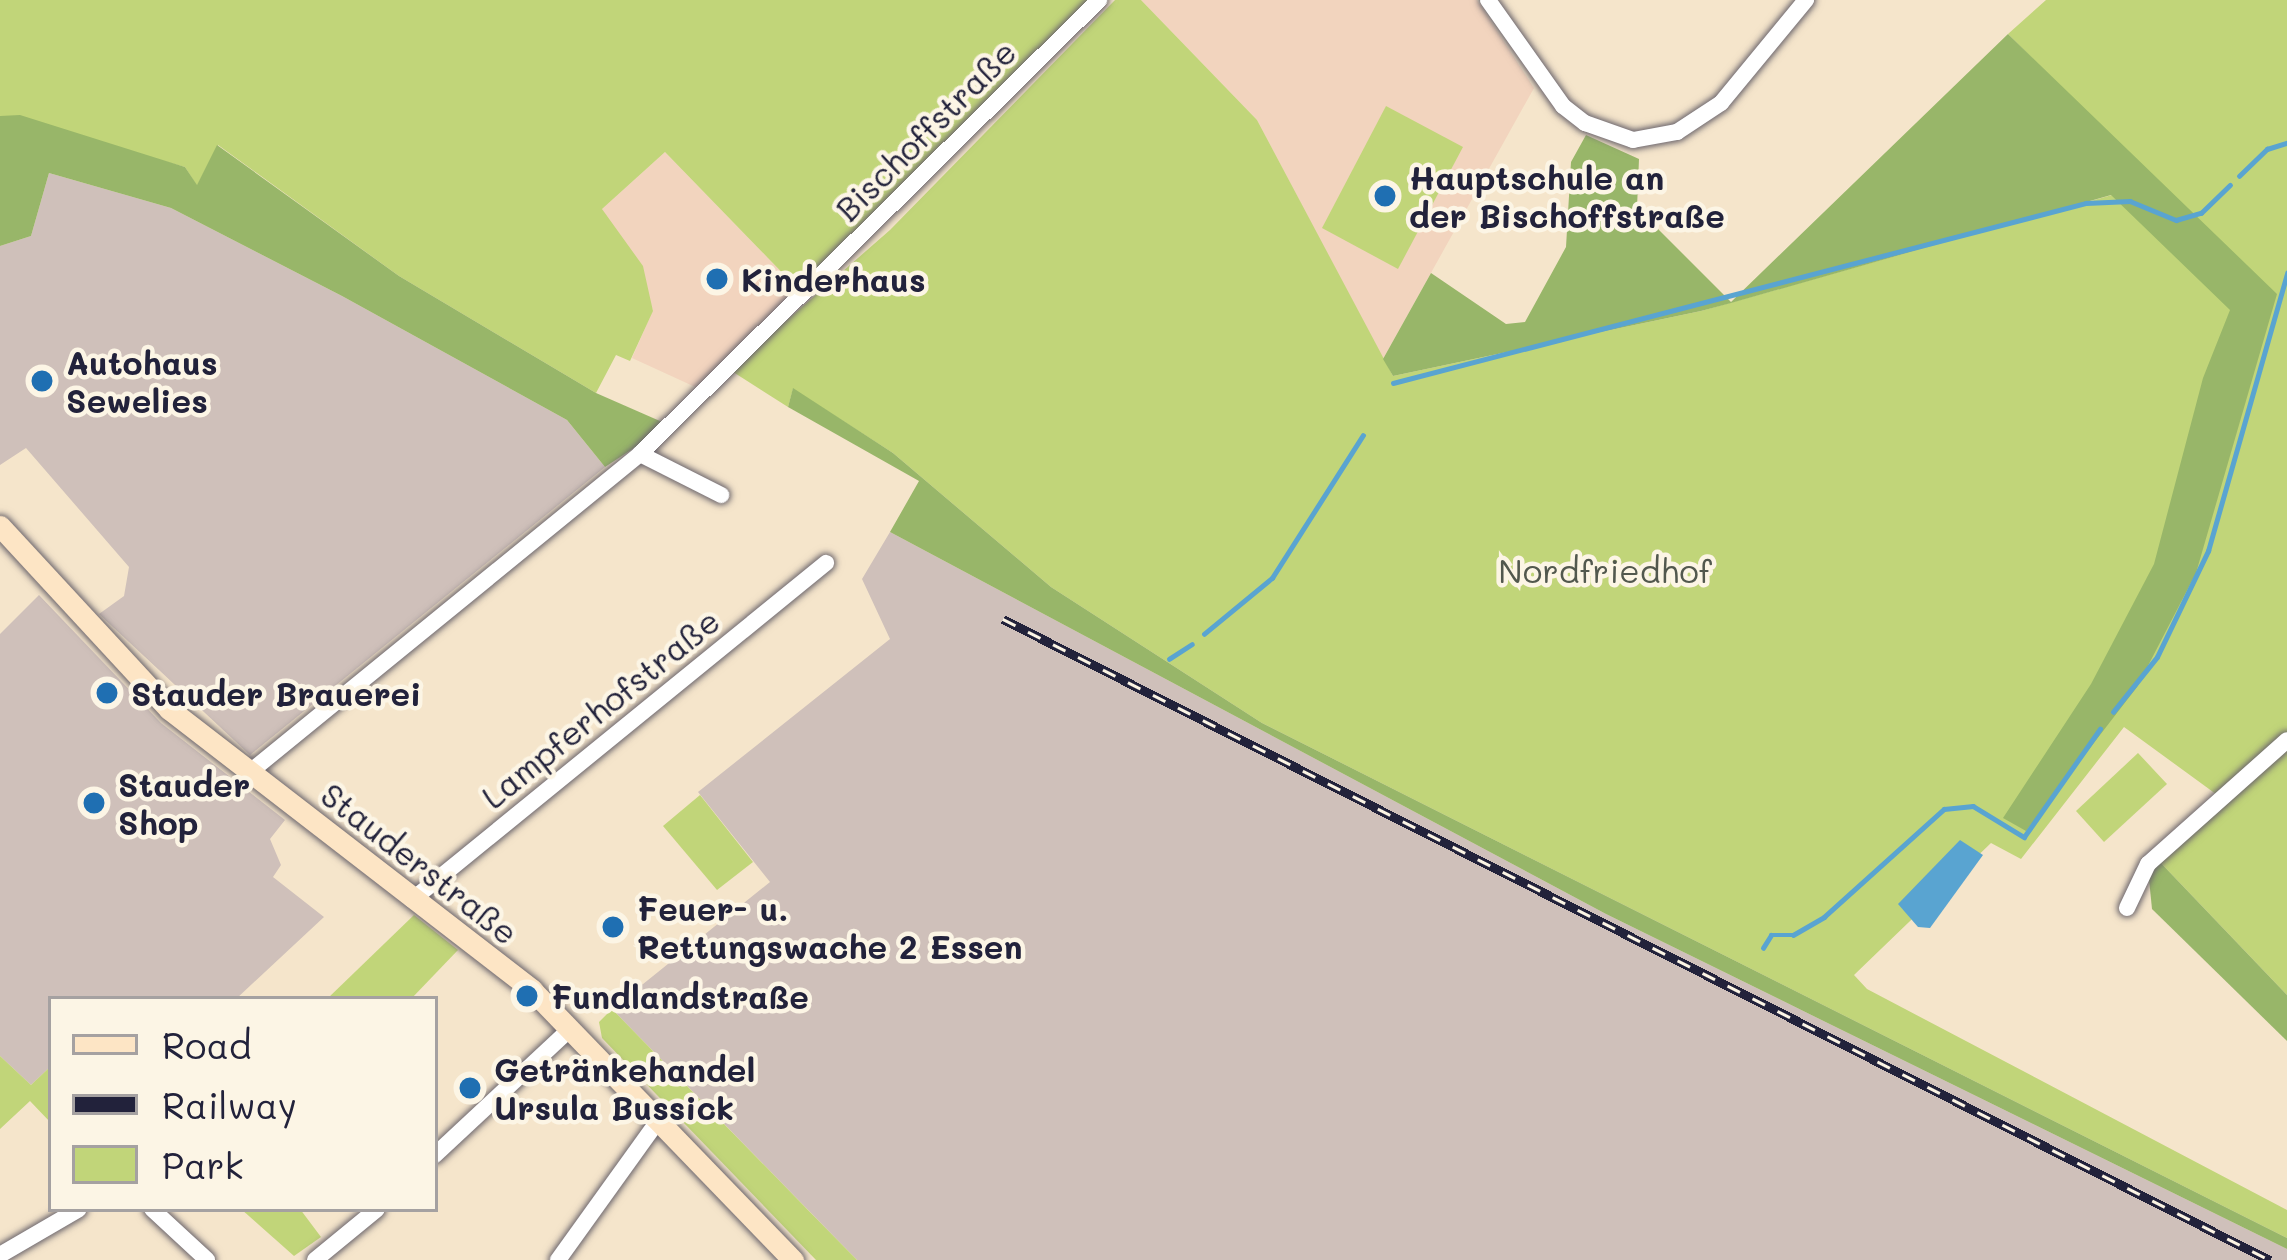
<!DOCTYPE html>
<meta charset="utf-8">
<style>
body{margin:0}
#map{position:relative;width:2287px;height:1260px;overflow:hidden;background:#f5e5cb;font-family:Mali,sans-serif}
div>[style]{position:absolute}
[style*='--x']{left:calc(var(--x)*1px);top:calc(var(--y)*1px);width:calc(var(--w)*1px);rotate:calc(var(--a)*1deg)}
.built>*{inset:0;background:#f2d4be}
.industrial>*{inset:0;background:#cfc0ba}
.green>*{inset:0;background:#c1d579}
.forest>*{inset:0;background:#98b669}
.water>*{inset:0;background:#59a4d1}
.stream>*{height:4.5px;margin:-2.25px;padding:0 2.25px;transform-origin:2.25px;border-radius:2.25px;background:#59a4d1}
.roads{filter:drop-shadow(0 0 3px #6c666d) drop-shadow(0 0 3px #6c666d)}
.street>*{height:16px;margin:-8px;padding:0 8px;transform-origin:8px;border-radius:8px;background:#fff}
.secondary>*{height:21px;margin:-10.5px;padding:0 10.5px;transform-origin:10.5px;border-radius:10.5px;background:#fde5c5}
.rail>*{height:9px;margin-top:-4.5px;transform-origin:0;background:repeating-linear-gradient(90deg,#fcf5e5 0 14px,#22223b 0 28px);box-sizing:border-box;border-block:3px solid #22223b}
.dots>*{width:33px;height:33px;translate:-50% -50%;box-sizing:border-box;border:6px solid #fcf5e5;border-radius:50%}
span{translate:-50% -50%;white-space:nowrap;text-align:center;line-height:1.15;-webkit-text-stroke:9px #fcf5e5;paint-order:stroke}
.street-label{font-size:33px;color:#22223b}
.poi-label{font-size:33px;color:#22223b;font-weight:700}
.left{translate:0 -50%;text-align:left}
.park-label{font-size:33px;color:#52584e}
.legend{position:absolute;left:48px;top:996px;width:390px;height:216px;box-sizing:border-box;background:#fcf5e5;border:3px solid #a5a1a1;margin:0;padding:15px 21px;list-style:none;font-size:36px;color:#22223b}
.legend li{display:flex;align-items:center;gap:24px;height:60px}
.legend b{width:60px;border:3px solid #a5a1a1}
</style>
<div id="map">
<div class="built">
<div style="clip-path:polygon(1141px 0,1477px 0,1534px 88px,1383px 359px,1257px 120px)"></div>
<div style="clip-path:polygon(665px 152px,801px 292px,704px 391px,632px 358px,653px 310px,602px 209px)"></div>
</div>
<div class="industrial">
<div style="clip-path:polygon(49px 173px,171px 208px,342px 296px,567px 420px,605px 467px,250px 755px,99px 614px,124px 596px,129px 567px,26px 448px,0 465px,0 246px,31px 236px)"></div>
<div style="clip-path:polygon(890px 532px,1606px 914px,2287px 1249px,2287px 1260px,857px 1260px,612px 1009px,770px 882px,698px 792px,890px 639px,862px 579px)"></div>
<div style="clip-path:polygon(39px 595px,161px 723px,285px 820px,270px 839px,281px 865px,273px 877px,324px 917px,236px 999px,51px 999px,51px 1066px,31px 1085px,0 1056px,0 634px)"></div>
</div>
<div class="green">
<div style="clip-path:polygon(0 0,1096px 0,801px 292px,665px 152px,602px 209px,643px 266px,653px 311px,630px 361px,616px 355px,596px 393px,399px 276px,218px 145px,197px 186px,185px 167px,0 116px)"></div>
<div style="clip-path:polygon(1115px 0,1141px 0,1257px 120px,1393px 376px,1701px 311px,2158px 182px,2008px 34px,2046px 0,2287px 0,2287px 737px,2220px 797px,2124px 727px,2021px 859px,1991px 843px,1854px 975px,1867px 989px,2287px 1210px,2287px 1238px,1262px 723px,1051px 587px,893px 453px,793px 389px,788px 407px,730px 370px,890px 230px)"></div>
<div style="clip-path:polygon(1386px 106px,1463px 147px,1398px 269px,1322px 228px)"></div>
<div style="clip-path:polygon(2287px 746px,2287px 995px,2158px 860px)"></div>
<div style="clip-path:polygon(2138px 753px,2167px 784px,2104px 842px,2076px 811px)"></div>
<div style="clip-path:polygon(700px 795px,753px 862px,717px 890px,663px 826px)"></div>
<div style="clip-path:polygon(414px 915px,458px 950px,411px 999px,327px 999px)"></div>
<div style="clip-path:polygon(612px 1009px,806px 1208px,857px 1260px,816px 1260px,602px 1038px,599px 1022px)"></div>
<div style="clip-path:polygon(0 1056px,31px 1085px,51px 1066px,51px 1123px,30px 1101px,0 1129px)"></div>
<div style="clip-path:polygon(241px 1209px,300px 1209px,321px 1237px,294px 1256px)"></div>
</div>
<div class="forest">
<div style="clip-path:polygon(2008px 34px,2277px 294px,2196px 573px,2137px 687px,2026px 831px,2003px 818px,2091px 684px,2154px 564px,2203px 378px,2230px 310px,2111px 195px,1731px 303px,1701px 311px,1393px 376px,1383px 359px,1431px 273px,1506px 324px,1525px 322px,1566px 247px,1571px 162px,1586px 135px,1639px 159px,1637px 208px,1731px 302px)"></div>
<div style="clip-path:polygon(20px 115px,185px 167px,197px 185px,217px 145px,399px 276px,596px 393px,669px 425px,605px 467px,567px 420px,342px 296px,171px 208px,49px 173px,31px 236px,0 246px,0 116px)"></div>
<div style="clip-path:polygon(793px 388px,893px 453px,1051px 587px,1262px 723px,2287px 1238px,2287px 1249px,1606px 914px,890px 532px,919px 481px,788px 407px)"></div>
<div style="clip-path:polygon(2158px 860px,2287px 995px,2287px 1041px,2152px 909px,2148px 869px)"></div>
</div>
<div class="water">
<div style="clip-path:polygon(1960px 840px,1983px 855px,1930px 928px,1918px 927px,1898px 904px)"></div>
</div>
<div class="stream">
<div style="--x:2239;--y:176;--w:39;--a:-44"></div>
<div style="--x:2267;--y:149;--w:21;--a:-17"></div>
<div style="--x:1393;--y:383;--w:716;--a:-14.56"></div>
<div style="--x:2086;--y:203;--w:44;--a:-2.6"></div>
<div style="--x:2130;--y:201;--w:50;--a:22.4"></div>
<div style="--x:2176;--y:220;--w:26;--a:-16"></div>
<div style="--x:2201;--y:213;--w:40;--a:-44"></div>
<div style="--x:1204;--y:634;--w:88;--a:-39.5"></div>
<div style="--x:1272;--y:578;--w:169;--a:-57.5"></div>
<div style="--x:1169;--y:659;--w:27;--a:-33"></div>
<div style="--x:2113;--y:712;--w:70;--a:-51.3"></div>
<div style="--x:2157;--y:657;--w:118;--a:-64.3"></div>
<div style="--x:2208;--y:551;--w:289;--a:-74.1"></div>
<div style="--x:1763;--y:948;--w:15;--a:-58"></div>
<div style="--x:1771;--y:935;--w:22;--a:0"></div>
<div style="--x:1793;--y:935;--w:36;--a:-30"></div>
<div style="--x:1824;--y:917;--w:161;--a:-42"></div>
<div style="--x:1944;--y:809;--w:29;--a:-6"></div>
<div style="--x:1973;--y:806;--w:60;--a:31.3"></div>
<div style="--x:2024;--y:837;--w:132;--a:-54.9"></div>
</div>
<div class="roads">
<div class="street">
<div style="--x:1488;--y:0;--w:130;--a:54.7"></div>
<div style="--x:1563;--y:106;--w:28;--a:38"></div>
<div style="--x:1585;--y:123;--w:51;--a:19.5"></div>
<div style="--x:1633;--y:140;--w:45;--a:-10.3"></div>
<div style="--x:1677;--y:132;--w:53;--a:-33.4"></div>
<div style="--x:1721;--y:103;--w:134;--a:-50.5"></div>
<div style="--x:640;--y:454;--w:91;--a:26.8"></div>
<div style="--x:250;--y:772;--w:503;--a:-39.19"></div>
<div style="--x:640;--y:454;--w:646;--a:-44.69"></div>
<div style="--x:412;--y:900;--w:534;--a:-39.15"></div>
<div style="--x:2127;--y:908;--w:49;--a:-64.5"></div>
<div style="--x:2148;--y:864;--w:186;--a:-41.7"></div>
<div style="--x:435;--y:1155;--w:186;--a:-43"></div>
<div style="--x:152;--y:1209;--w:75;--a:42.8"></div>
<div style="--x:0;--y:1255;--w:91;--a:-30.2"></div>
<div style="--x:315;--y:1260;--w:80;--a:-39.4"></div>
<div style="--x:558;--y:1260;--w:171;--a:-54.3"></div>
</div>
<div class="secondary">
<div style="--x:0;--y:526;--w:249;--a:47.3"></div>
<div style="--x:169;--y:709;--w:459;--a:37.7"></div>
<div style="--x:532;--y:990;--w:376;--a:46"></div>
</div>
</div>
<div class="rail">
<div style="--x:1003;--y:619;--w:1420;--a:26.84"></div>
</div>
<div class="dots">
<div style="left:1385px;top:196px;background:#1f6fb2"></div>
<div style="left:717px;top:279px;background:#1f6fb2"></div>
<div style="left:42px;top:381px;background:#1f6fb2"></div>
<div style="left:107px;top:693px;background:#1f6fb2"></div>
<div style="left:94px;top:803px;background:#1f6fb2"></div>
<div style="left:613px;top:927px;background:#1f6fb2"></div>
<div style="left:527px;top:996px;background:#1f6fb2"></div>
<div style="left:470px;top:1088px;background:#1f6fb2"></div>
</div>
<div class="street-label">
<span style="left:925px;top:130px;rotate:-45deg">Bischoffstraße</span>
<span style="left:600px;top:708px;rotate:-39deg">Lampferhofstraße</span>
<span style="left:420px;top:863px;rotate:38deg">Stauderstraße</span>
</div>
<div class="poi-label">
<span class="left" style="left:1409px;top:196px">Hauptschule an<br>der Bischoffstraße</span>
<span class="left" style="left:741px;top:279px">Kinderhaus</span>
<span class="left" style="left:66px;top:381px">Autohaus<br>Sewelies</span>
<span class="left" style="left:131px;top:693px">Stauder Brauerei</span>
<span class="left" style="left:118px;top:803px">Stauder<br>Shop</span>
<span class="left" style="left:637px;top:927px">Feuer- u.<br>Rettungswache 2 Essen</span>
<span class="left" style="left:551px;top:996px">Fundlandstraße</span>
<span class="left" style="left:494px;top:1088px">Getränkehandel<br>Ursula Bussick</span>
</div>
<div class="park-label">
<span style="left:1605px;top:570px">Nordfriedhof</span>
</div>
<ul class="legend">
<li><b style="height:15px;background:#fde5c5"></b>Road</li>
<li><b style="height:15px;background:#22223b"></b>Railway</li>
<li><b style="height:33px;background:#c1d579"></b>Park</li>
</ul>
</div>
